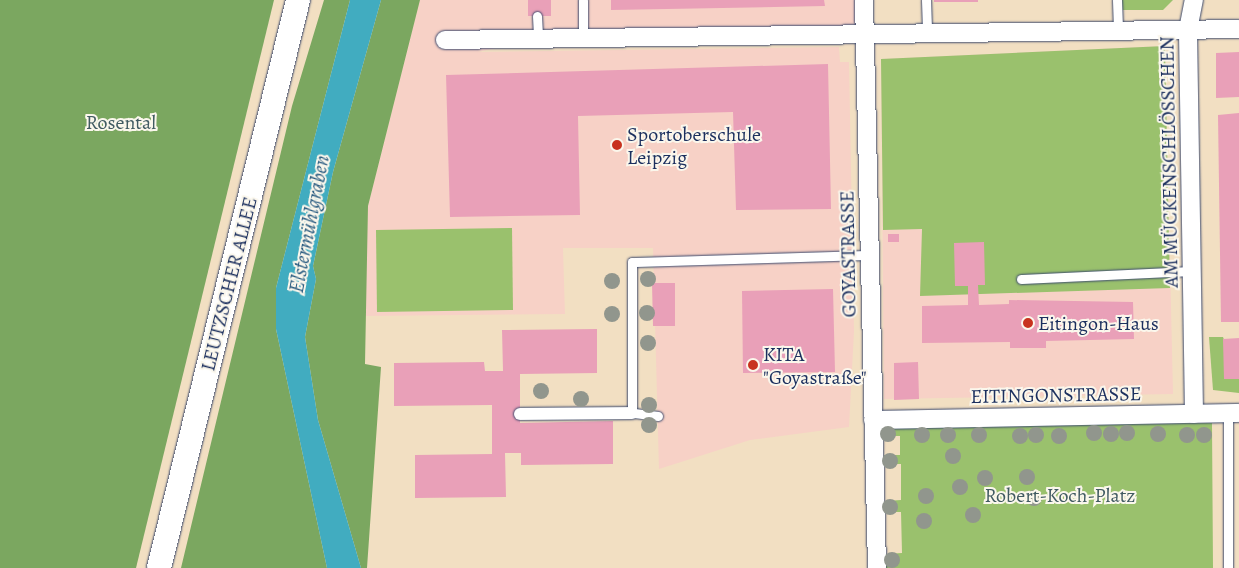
<!DOCTYPE html>
<meta charset="utf-8">
<style>
body{margin:0}
#map{position:relative;width:1239px;height:568px;overflow:hidden;background:#f2dfc2;font-family:Alegreya,serif}
div>[style]{position:absolute}
[style*='--x']{left:calc(var(--x)*1px);top:calc(var(--y)*1px);width:calc(var(--w)*1px);rotate:calc(var(--a)*1deg)}
.built>*{inset:0;background:#f7d1c6}
.green>*{inset:0;background:#9ac16d}
.forest>*{inset:0;background:#7ba760}
.water>*{inset:0;background:#41acc0}
.building>*{inset:0;background:#e9a0b8}
.roads{filter:drop-shadow(0 0 1px #3b496d) drop-shadow(0 0 1px #3b496d)}
.service>*{height:9px;margin:-4.5px;padding:0 4.5px;transform-origin:4.5px;border-radius:4.5px;background:#fff}
.pedestrian>*{height:12px;margin:-6px;padding:0 6px;transform-origin:6px;border-radius:6px;background:#fff}
.minor>*{height:18px;margin:-9px;padding:0 9px;transform-origin:9px;border-radius:9px;background:#fff}
.secondary>*{height:24px;margin:-12px;padding:0 12px;transform-origin:12px;border-radius:12px;background:#fff}
.trees>*{width:16px;height:16px;margin:-8px;border-radius:50%;background:#91968d}
.dots>*{width:14px;height:14px;translate:-50% -50%;box-sizing:border-box;border:2px solid #fbf7ec;border-radius:50%}
span{translate:-50% -50%;white-space:nowrap;text-align:center;line-height:1.15;-webkit-text-stroke:4px #fbf7ec;paint-order:stroke}
.park-label{font-size:20px;color:#415b62}
.poi-label{font-size:20px;color:#1b2f5e}
.left{translate:0 -50%;text-align:left}
.street-label{font-size:20px;color:#1b2f5e}
.water-label{font-size:21px;color:#285b80;font-style:italic}
</style>
<div id="map">
<div class="built">
<div style="clip-path:polygon(420px 0,864px 0,865px 36px,538px 38px,478px 52px,839px 47px,840px 62px,849px 62px,854px 331px,849px 427px,750px 440px,659px 469px,653px 248px,563px 248px,565px 314px,364px 316px,368px 206px)"></div>
<div style="clip-path:polygon(1165px 46px,1173px 394px,884px 399px,881px 59px)"></div>
</div>
<div class="green">
<div style="clip-path:polygon(1122px 0,1173px 0,1163px 10px,1122px 10px)"></div>
<div style="clip-path:polygon(1165px 46px,1170px 288px,920px 296px,922px 229px,883px 230px,881px 59px)"></div>
<div style="clip-path:polygon(512px 228px,513px 310px,377px 312px,376px 230px)"></div>
<div style="clip-path:polygon(1209px 337px,1223px 337px,1239px 379px,1239px 393px,1213px 390px)"></div>
<div style="clip-path:polygon(1212px 423px,1213px 568px,886px 568px,886px 554px,902px 553px,901px 512px,885px 512px,885px 501px,901px 500px,901px 464px,884px 464px,884px 455px,900px 455px,900px 436px,884px 436px,884px 428px,906px 424px)"></div>
</div>
<div class="forest">
<div style="clip-path:polygon(0 0,274px 0,136px 568px,0 568px)"></div>
<div style="clip-path:polygon(324px 0,350px 0,276px 288px,276px 329px,327px 568px,181px 568px,292px 106px)"></div>
<div style="clip-path:polygon(381px 0,420px 0,368px 206px,365px 364px,381px 367px,367px 568px,361px 568px,318px 420px,305px 337px,316px 279px,313px 266px,333px 172px)"></div>
</div>
<div class="water">
<div style="clip-path:polygon(350px 0,381px 0,333px 172px,313px 266px,316px 279px,305px 337px,318px 420px,361px 568px,327px 568px,276px 329px,276px 288px)"></div>
</div>
<div class="building">
<div style="clip-path:polygon(528px 0,551px 0,551px 16px,528px 16px)"></div>
<div style="clip-path:polygon(611px 0,824px 0,825px 6px,611px 10px)"></div>
<div style="clip-path:polygon(934px 0,978px 0,978px 2px,934px 2px)"></div>
<div style="clip-path:polygon(1239px 52px,1239px 97px,1216px 98px,1216px 53px)"></div>
<div style="clip-path:polygon(828px 64px,831px 209px,736px 210px,733px 112px,578px 116px,580px 215px,450px 217px,446px 75px)"></div>
<div style="clip-path:polygon(1239px 113px,1239px 322px,1221px 322px,1218px 115px)"></div>
<div style="clip-path:polygon(888px 234px,899px 234px,899px 242px,888px 242px)"></div>
<div style="clip-path:polygon(984px 242px,985px 285px,978px 285px,979px 305px,1009px 304px,1009px 300px,1133px 302px,1134px 339px,1046px 341px,1046px 348px,1010px 348px,1010px 342px,922px 343px,922px 306px,968px 305px,968px 286px,955px 286px,954px 243px)"></div>
<div style="clip-path:polygon(652px 283px,675px 283px,675px 326px,653px 326px)"></div>
<div style="clip-path:polygon(833px 289px,835px 372px,743px 373px,742px 291px)"></div>
<div style="clip-path:polygon(597px 329px,597px 373px,520px 374px,520px 423px,613px 421px,613px 464px,521px 465px,521px 453px,505px 453px,506px 497px,415px 498px,415px 455px,492px 454px,492px 405px,394px 406px,394px 363px,484px 362px,485px 371px,503px 371px,502px 330px)"></div>
<div style="clip-path:polygon(1239px 338px,1239px 379px,1224px 379px,1223px 339px)"></div>
<div style="clip-path:polygon(918px 362px,919px 399px,894px 400px,894px 363px)"></div>
</div>
<div class="roads">
<div class="service">
<div style="--x:583;--y:0;--w:37;--a:90"></div>
<div style="--x:926;--y:0;--w:35;--a:88"></div>
<div style="--x:1117;--y:0;--w:32;--a:88"></div>
<div style="--x:537;--y:16;--w:22;--a:87"></div>
<div style="--x:1021;--y:279;--w:171;--a:-2.7"></div>
<div style="--x:658;--y:416;--w:26;--a:-173"></div>
<div style="--x:632;--y:413;--w:151;--a:-90"></div>
<div style="--x:632;--y:262;--w:238;--a:-1.7"></div>
<div style="--x:1228;--y:568;--w:155;--a:-90"></div>
</div>
<div class="pedestrian">
<div style="--x:520;--y:414;--w:112;--a:-0.5"></div>
</div>
<div class="minor">
<div style="--x:864;--y:0;--w:568;--a:88.69"></div>
<div style="--x:445;--y:40;--w:794;--a:-0.79"></div>
<div style="--x:1194;--y:414;--w:384;--a:-90.9"></div>
<div style="--x:1188;--y:30;--w:31;--a:-79"></div>
<div style="--x:873;--y:420;--w:366;--a:-1.1"></div>
</div>
<div class="secondary">
<div style="--x:159;--y:568;--w:585;--a:-76.25"></div>
</div>
</div>
<div class="trees">
<div style="left:648px;top:279px"></div>
<div style="left:612px;top:281px"></div>
<div style="left:647px;top:313px"></div>
<div style="left:612px;top:314px"></div>
<div style="left:648px;top:343px"></div>
<div style="left:541px;top:391px"></div>
<div style="left:581px;top:399px"></div>
<div style="left:649px;top:405px"></div>
<div style="left:649px;top:425px"></div>
<div style="left:1094px;top:433px"></div>
<div style="left:1127px;top:433px"></div>
<div style="left:888px;top:434px"></div>
<div style="left:1111px;top:434px"></div>
<div style="left:1158px;top:434px"></div>
<div style="left:922px;top:435px"></div>
<div style="left:948px;top:435px"></div>
<div style="left:979px;top:435px"></div>
<div style="left:1036px;top:435px"></div>
<div style="left:1187px;top:435px"></div>
<div style="left:1204px;top:435px"></div>
<div style="left:1020px;top:436px"></div>
<div style="left:1059px;top:436px"></div>
<div style="left:953px;top:456px"></div>
<div style="left:890px;top:461px"></div>
<div style="left:1027px;top:477px"></div>
<div style="left:985px;top:478px"></div>
<div style="left:960px;top:487px"></div>
<div style="left:926px;top:496px"></div>
<div style="left:1034px;top:498px"></div>
<div style="left:890px;top:507px"></div>
<div style="left:973px;top:515px"></div>
<div style="left:924px;top:521px"></div>
<div style="left:892px;top:560px"></div>
</div>
<div class="dots">
<div style="left:617px;top:145px;background:#c8321e"></div>
<div style="left:1028px;top:323px;background:#c8321e"></div>
<div style="left:753px;top:365px;background:#c8321e"></div>
</div>
<div class="park-label">
<span style="left:121px;top:122px">Rosental</span>
<span style="left:1060px;top:495px">Robert-Koch-Platz</span>
</div>
<div class="poi-label">
<span class="left" style="left:627px;top:146px">Sportoberschule<br>Leipzig</span>
<span class="left" style="left:1038px;top:323px">Eitingon-Haus</span>
<span class="left" style="left:763px;top:366px">KITA<br>"Goyastraße"</span>
</div>
<div class="street-label">
<span style="left:1169px;top:162px;rotate:-91deg">AM MÜCKENSCHLÖSSCHEN</span>
<span style="left:848px;top:254px;rotate:-91deg">GOYASTRASSE</span>
<span style="left:229px;top:284px;rotate:-76deg">LEUTZSCHER ALLEE</span>
<span style="left:1056px;top:395px;rotate:-1deg">EITINGONSTRASSE</span>
</div>
<div class="water-label">
<span style="left:309px;top:224px;rotate:-79deg">Elstermühlgraben</span>
</div>
</div>
